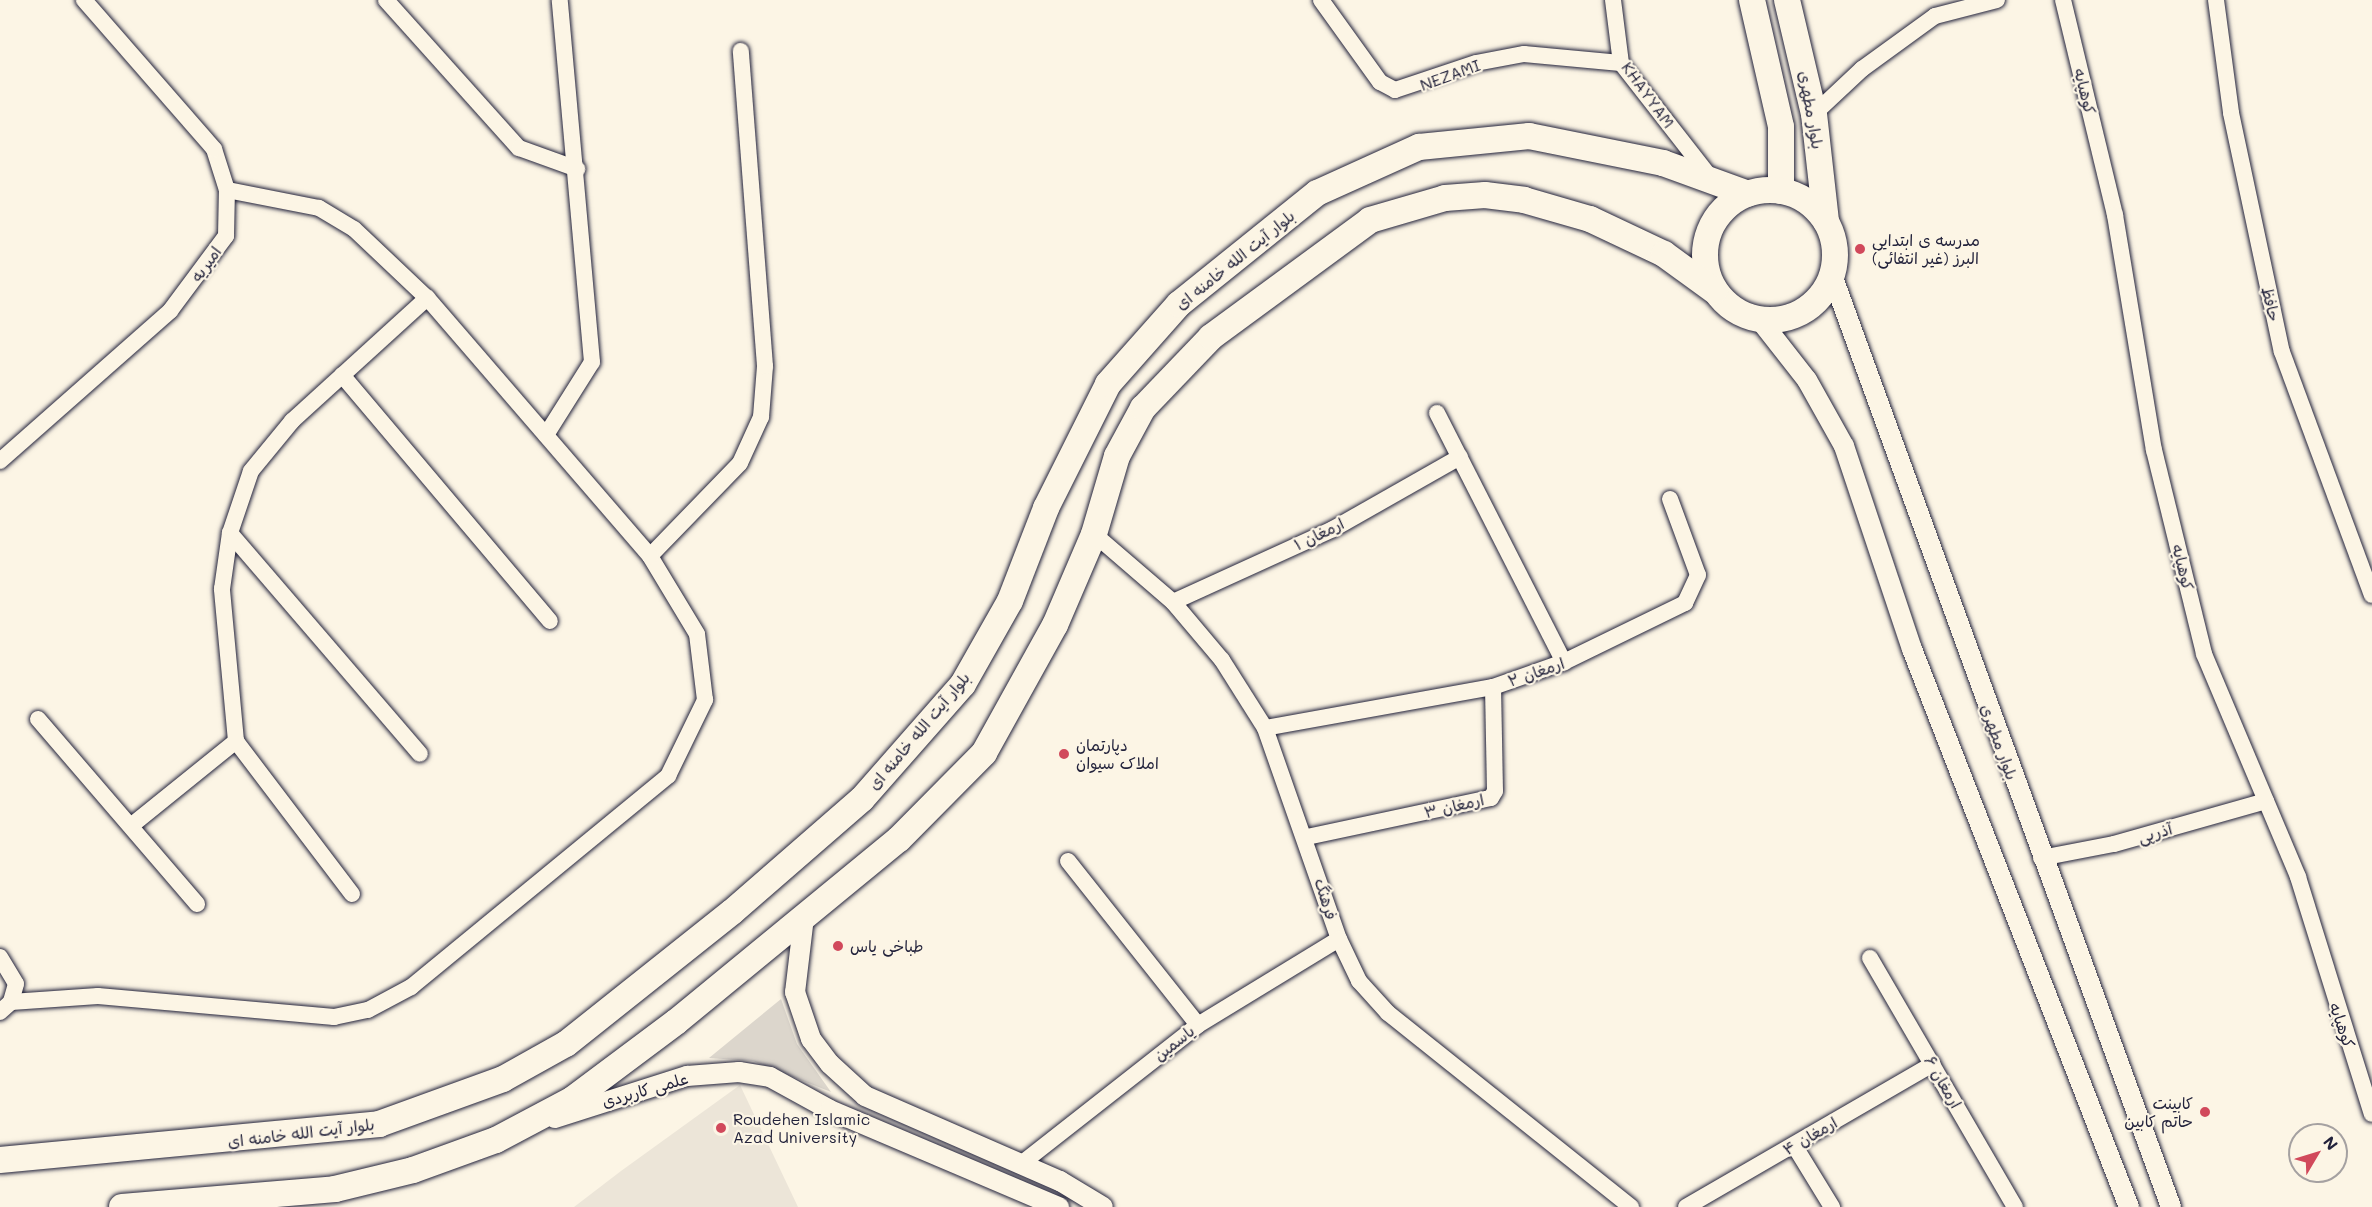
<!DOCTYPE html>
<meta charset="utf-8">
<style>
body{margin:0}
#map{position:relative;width:2372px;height:1207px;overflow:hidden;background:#fcf5e5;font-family:Mali,"Playpen Sans Arabic",sans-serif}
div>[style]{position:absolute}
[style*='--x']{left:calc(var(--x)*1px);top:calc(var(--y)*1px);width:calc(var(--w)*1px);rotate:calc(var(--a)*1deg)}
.built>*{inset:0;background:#ece5d8}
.green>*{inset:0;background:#dcd6cc}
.roads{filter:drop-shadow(0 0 2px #22223b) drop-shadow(0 0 2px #22223b)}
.minor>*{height:16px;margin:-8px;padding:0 8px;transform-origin:8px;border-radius:8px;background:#fcf5e5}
.tertiary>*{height:20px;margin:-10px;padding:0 10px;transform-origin:10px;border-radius:10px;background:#fcf5e5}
.primary>*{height:26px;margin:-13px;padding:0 13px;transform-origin:13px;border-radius:13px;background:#fcf5e5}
.primary>.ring{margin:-13px;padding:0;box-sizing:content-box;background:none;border:26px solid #fcf5e5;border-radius:50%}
.dots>*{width:16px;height:16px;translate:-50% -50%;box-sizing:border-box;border:3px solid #fcf5e5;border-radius:50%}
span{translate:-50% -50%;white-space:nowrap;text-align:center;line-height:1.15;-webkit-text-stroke:4.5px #fcf5e5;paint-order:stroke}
.street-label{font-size:16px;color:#22223b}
.poi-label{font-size:16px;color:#22223b}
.left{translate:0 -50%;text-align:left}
.right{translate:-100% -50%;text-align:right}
.north{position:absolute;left:2288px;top:1123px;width:60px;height:60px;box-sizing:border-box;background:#fcf5e5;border:2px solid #a5a1a1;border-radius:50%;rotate:52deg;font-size:16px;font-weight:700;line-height:24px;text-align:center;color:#22223b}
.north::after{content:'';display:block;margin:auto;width:21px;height:27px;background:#d1495b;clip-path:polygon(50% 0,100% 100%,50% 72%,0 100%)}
</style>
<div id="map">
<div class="built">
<div style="clip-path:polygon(740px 1085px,798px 1207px,574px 1207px,621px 1171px)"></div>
</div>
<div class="green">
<div style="clip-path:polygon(781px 999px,797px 1044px,831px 1092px,753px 1061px,709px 1058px)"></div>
</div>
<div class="roads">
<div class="minor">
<div style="--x:386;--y:0;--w:199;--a:48.1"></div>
<div style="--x:519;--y:148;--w:62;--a:19.9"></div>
<div style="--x:1321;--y:0;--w:101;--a:54.3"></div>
<div style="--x:1380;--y:82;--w:17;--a:28"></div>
<div style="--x:1395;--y:90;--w:85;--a:-18.4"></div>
<div style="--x:1476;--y:63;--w:49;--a:-10.6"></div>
<div style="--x:1524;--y:54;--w:97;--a:5.3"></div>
<div style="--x:1613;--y:0;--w:64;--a:82.8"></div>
<div style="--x:1621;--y:63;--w:146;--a:52"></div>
<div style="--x:2063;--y:0;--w:221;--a:76.4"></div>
<div style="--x:2115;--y:215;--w:238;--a:80.6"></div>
<div style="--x:2154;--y:450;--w:210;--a:76.2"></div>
<div style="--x:2204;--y:654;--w:242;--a:67.1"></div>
<div style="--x:2298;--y:877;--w:248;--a:72.7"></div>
<div style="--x:2216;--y:0;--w:114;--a:82.4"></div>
<div style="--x:2231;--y:113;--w:244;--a:78"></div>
<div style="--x:2282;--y:352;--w:259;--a:69.7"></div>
<div style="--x:1814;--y:114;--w:66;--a:-43.2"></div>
<div style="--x:1862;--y:69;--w:90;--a:-36"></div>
<div style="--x:1935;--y:16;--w:64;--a:-14.5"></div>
<div style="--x:342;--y:375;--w:322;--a:49.8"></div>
<div style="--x:1437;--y:413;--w:280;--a:63"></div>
<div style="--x:546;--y:435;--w:86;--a:-57.8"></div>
<div style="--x:592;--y:362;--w:363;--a:-95.1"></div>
<div style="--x:0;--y:461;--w:227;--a:-41.4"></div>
<div style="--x:170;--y:311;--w:94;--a:-53.3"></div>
<div style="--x:226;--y:236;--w:46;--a:-88.8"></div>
<div style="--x:227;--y:190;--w:43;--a:-107.6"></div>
<div style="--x:214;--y:149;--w:198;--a:-131.1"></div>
<div style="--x:230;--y:533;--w:291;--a:49.3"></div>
<div style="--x:1094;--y:534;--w:104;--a:40.7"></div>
<div style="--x:1173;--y:602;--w:76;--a:49.8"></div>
<div style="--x:1222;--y:660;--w:80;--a:57.7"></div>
<div style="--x:1265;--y:728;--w:224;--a:70.7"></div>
<div style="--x:1339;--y:939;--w:47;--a:64.5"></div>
<div style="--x:1359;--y:981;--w:43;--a:47.8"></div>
<div style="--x:1388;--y:1013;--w:311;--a:38.6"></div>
<div style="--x:650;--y:556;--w:129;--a:-45.9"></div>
<div style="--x:740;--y:463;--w:51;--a:-65.5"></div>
<div style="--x:761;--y:417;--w:51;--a:-85.5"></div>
<div style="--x:765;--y:366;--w:316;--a:-94.4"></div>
<div style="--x:1173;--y:602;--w:176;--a:-24.5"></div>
<div style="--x:1333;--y:529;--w:146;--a:-29.6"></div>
<div style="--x:38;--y:719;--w:244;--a:49.3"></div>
<div style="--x:1265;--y:728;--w:232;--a:-10.2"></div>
<div style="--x:1493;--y:687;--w:75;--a:-19.4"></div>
<div style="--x:1564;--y:662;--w:135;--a:-26"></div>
<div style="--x:1685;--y:603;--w:31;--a:-65"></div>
<div style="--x:1698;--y:575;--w:81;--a:-110.2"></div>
<div style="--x:132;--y:825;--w:134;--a:-38.9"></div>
<div style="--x:1307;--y:837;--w:188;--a:-12"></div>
<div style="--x:1491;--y:798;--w:8;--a:-60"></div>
<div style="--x:1495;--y:791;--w:104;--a:-91.1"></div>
<div style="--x:2041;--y:858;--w:74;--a:-10.9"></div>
<div style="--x:2114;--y:844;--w:158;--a:-15.8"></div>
<div style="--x:1068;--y:861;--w:209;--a:51.6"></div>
<div style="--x:352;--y:894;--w:192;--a:-127.2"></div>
<div style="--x:236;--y:741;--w:153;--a:-95.3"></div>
<div style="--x:222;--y:589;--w:57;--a:-81.9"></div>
<div style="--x:230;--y:533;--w:65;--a:-71.3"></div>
<div style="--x:251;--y:471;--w:65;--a:-50.6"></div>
<div style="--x:292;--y:421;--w:183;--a:-42.3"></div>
<div style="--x:0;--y:957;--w:31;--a:59"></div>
<div style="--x:16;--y:984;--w:19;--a:106"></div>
<div style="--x:11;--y:1002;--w:15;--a:138"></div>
<div style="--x:1870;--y:958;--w:288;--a:59.8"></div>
<div style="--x:11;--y:1002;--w:87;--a:-3.9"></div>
<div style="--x:98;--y:996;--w:237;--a:5.1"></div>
<div style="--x:334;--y:1017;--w:35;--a:-12"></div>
<div style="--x:368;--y:1010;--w:49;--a:-28.1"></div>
<div style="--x:411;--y:987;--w:333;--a:-39.4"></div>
<div style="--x:668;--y:776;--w:85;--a:-64"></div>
<div style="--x:705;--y:700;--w:66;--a:-96.9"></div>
<div style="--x:697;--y:634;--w:91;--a:-121.1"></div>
<div style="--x:650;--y:556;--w:341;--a:-130.8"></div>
<div style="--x:427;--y:298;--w:100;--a:-136.6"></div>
<div style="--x:354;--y:229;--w:41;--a:-149"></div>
<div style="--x:319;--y:208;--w:94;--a:-168.9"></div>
<div style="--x:1794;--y:1145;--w:73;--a:58.5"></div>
<div style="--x:1021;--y:1164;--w:225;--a:-38.1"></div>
<div style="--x:1198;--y:1025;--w:165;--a:-31.4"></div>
<div style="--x:1686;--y:1207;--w:285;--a:-30.1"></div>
</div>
<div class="tertiary">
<div style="--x:1832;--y:275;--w:992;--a:70.01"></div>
<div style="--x:1760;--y:320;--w:76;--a:51.9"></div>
<div style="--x:1807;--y:380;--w:76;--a:60.7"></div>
<div style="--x:1844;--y:446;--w:214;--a:71.5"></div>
<div style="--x:1912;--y:649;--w:599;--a:68.75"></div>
<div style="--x:804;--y:917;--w:76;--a:96.8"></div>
<div style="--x:795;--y:992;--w:50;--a:71.2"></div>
<div style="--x:811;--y:1039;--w:31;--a:53"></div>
<div style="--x:830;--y:1064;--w:47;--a:42.4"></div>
<div style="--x:865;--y:1096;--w:213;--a:23.6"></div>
<div style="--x:1060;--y:1181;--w:50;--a:31.2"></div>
<div style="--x:555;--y:1118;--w:139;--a:-17.7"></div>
<div style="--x:687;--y:1076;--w:52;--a:-4.4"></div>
<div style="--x:739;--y:1072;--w:31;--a:9"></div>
<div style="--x:770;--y:1077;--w:68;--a:28.8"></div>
<div style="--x:830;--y:1110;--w:249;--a:23"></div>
</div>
<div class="primary">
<div style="--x:1752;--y:0;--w:130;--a:77.1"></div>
<div style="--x:1781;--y:127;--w:64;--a:90"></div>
<div style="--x:1787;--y:0;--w:117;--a:76.7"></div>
<div style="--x:1814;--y:114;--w:108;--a:83.6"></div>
<div class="ring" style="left:1705px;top:190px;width:104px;height:104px"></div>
<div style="--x:0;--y:1160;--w:381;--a:-5.4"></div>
<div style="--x:379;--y:1124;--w:132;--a:-19.9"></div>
<div style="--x:503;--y:1079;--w:72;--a:-29.1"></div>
<div style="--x:566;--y:1044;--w:212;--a:-38.5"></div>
<div style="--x:732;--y:912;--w:172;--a:-41"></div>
<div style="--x:862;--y:799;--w:153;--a:-48.7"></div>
<div style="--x:963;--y:684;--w:95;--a:-60.5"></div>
<div style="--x:1010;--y:601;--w:100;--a:-68.8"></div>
<div style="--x:1046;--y:508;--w:139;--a:-63.4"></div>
<div style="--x:1108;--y:384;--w:107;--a:-48.4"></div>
<div style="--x:1179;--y:304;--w:177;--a:-38.8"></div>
<div style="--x:1317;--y:193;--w:112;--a:-24.3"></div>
<div style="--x:1419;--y:147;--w:111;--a:-5.7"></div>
<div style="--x:1529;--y:136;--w:137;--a:11.4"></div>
<div style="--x:1663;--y:163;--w:90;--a:20"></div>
<div style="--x:122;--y:1207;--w:214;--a:-4.8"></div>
<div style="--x:335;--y:1189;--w:80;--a:-13.7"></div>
<div style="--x:413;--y:1170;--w:88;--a:-19.9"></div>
<div style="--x:496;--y:1140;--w:87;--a:-28"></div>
<div style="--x:573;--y:1099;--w:129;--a:-36.8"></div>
<div style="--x:676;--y:1022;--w:288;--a:-39.4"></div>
<div style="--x:899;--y:839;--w:121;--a:-45.3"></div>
<div style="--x:984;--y:753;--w:146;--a:-61"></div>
<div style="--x:1055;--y:625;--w:99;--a:-66.8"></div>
<div style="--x:1094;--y:534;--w:81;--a:-73.6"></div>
<div style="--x:1117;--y:456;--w:55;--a:-61.6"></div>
<div style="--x:1143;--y:408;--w:98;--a:-46.2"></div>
<div style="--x:1211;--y:337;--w:197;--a:-36.3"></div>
<div style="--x:1370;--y:220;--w:78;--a:-16.3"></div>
<div style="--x:1445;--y:198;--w:40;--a:-4.3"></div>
<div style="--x:1485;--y:195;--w:39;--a:7"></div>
<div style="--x:1524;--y:200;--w:69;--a:16.1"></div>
<div style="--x:1590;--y:219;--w:82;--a:25.3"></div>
<div style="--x:1664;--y:254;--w:63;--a:36"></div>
</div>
</div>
<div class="dots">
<div style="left:1860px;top:249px;background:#d1495b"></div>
<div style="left:1064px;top:754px;background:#d1495b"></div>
<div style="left:838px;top:946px;background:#d1495b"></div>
<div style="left:2205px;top:1112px;background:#d1495b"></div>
<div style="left:721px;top:1128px;background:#d1495b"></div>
</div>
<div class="street-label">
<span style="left:1450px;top:75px;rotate:-20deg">NEZAMI</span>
<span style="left:2085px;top:91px;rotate:76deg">کوهپایه</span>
<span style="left:1648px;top:95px;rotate:54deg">KHAYYAM</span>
<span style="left:1811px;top:110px;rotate:80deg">بلوار مطهری</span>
<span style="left:1235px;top:260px;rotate:-39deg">بلوار آیت الله خامنه ای</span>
<span style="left:206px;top:264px;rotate:-54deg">امیریه</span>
<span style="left:2271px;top:304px;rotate:77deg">حافظ</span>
<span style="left:1319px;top:534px;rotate:-26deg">ارمغان ۱</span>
<span style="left:2183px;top:567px;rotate:76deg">کوهپایه</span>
<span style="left:1536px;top:672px;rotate:-19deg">ارمغان ۲</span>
<span style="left:919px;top:731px;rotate:-50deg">بلوار آیت الله خامنه ای</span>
<span style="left:1999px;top:742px;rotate:70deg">بلوار مطهری</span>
<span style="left:1454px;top:806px;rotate:-13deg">ارمغان ۳</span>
<span style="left:2155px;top:833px;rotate:-16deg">آذرپی</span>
<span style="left:1326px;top:899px;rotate:73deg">فرهنگ</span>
<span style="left:2342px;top:1025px;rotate:71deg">کوهپایه</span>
<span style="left:1174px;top:1043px;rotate:-38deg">یاسمین</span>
<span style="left:1943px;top:1082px;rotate:60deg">ارمغان ۶</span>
<span style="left:645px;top:1090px;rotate:-16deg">علمی کاربردی</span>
<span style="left:301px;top:1133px;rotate:-7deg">بلوار آیت الله خامنه ای</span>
<span style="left:1810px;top:1136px;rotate:-30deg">ارمغان ۴</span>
</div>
<div class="poi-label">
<span class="left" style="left:1872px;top:249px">مدرسه ی ابتدایی<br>(غیر انتفائی) البرز</span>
<span class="left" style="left:1076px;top:754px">دپارتمان<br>املاک سیوان</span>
<span class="left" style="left:850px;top:946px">طباخی یاس</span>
<span class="right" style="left:2193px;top:1112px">کابینت<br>حاتم کابین</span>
<span class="left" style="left:733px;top:1128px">Roudehen Islamic<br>Azad University</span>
</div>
<div class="north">N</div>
</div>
